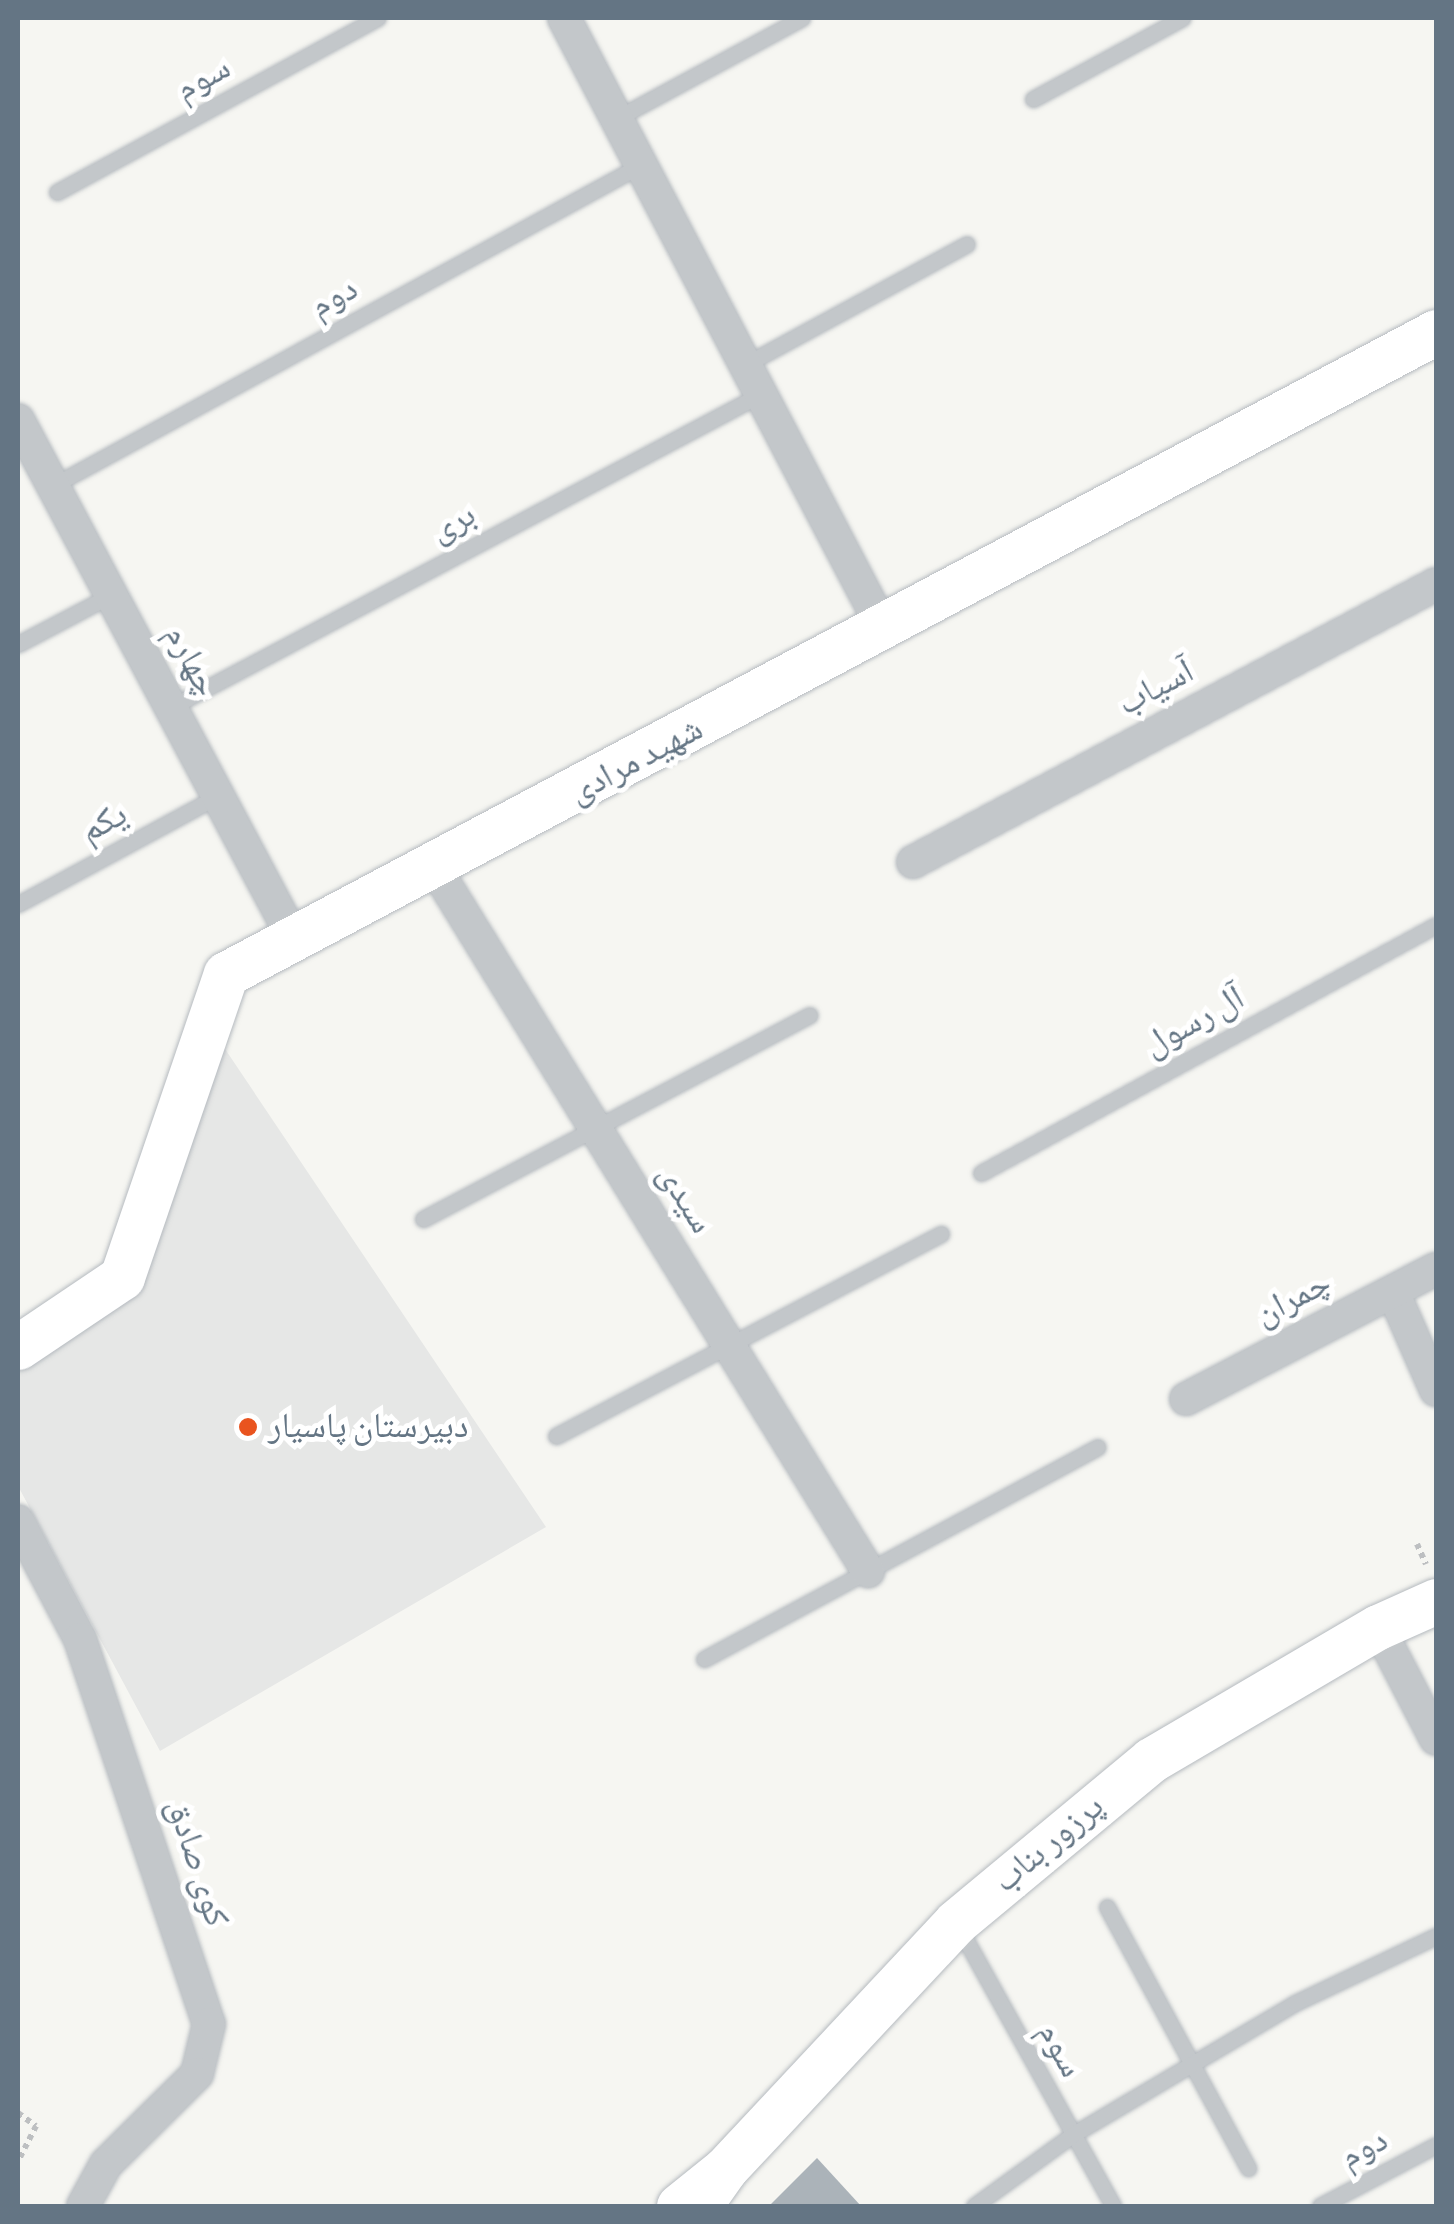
<!DOCTYPE html>
<meta charset="utf-8">
<style>
body{margin:0}
#map{position:relative;width:1454px;height:2224px;overflow:hidden;background:#f6f6f2;font-family:"Alegreya Sans","Noto Naskh Arabic",sans-serif}
div>[style]{position:absolute}
[style*='--x']{left:calc(var(--x)*1px);top:calc(var(--y)*1px);width:calc(var(--w)*1px);rotate:calc(var(--a)*1deg)}
.built>*{inset:0;background:#e6e7e6}
.building>*{inset:0;background:#abb3b9}
.path>*{height:6px;margin-top:-3px;transform-origin:0;background:repeating-linear-gradient(90deg,#bdbfc1 0 5px,transparent 0 10px)}
.roads{filter:drop-shadow(0 0 2px #b5babf) drop-shadow(0 0 2px #b5babf)}
.lane>*{height:15px;margin:-7.5px;padding:0 7.5px;transform-origin:7.5px;border-radius:7.5px;background:#c3c7ca}
.street>*{height:32px;margin:-16px;padding:0 16px;transform-origin:16px;border-radius:16px;background:#c3c7ca}
.secondary>*{height:45px;margin:-22.5px;padding:0 22.5px;transform-origin:22.5px;border-radius:22.5px;background:#fff}
.dots>*{width:28px;height:28px;translate:-50% -50%;box-sizing:border-box;border:5px solid #fff;border-radius:50%}
span{translate:-50% -50%;white-space:nowrap;text-align:center;line-height:1.15;-webkit-text-stroke:10px #fff;paint-order:stroke}
.street-label{font-size:35px;color:#647584}
.poi-label{font-size:35px;color:#647584}
.left{translate:0 -50%;text-align:left}
.frame{position:absolute;inset:0;border:20px solid #647584;pointer-events:none}
</style>
<div id="map">
<div class="built">
<div style="clip-path:polygon(221px 1043px,546px 1527px,160px 1751px,18px 1486px,18px 1368px,138px 1286px)"></div>
</div>
<div class="building">
<div style="clip-path:polygon(817px 2158px,861px 2206px,769px 2206px)"></div>
</div>
<div class="path">
<div style="--x:1417;--y:1544;--w:22;--a:66"></div>
<div style="--x:18;--y:2113;--w:22;--a:36"></div>
<div style="--x:36;--y:2126;--w:39;--a:117"></div>
</div>
<div class="roads">
<div class="lane">
<div style="--x:1033;--y:99;--w:170;--a:-28.5"></div>
<div style="--x:619;--y:117;--w:208;--a:-28.4"></div>
<div style="--x:57;--y:192;--w:365;--a:-28.5"></div>
<div style="--x:748;--y:363;--w:249;--a:-28.5"></div>
<div style="--x:52;--y:486;--w:671;--a:-28.59"></div>
<div style="--x:18;--y:644;--w:105;--a:-27.8"></div>
<div style="--x:171;--y:707;--w:670;--a:-27.94"></div>
<div style="--x:18;--y:904;--w:227;--a:-28.4"></div>
<div style="--x:981;--y:1173;--w:518;--a:-28.59"></div>
<div style="--x:423;--y:1219;--w:437;--a:-27.8"></div>
<div style="--x:556;--y:1436;--w:435;--a:-27.7"></div>
<div style="--x:704;--y:1659;--w:447;--a:-28.3"></div>
<div style="--x:1107;--y:1907;--w:297;--a:61.6"></div>
<div style="--x:958;--y:1926;--w:320;--a:61"></div>
<div style="--x:974;--y:2206;--w:121;--a:-35.9"></div>
<div style="--x:1072;--y:2135;--w:259;--a:-30.6"></div>
<div style="--x:1295;--y:2003;--w:156;--a:-25.4"></div>
<div style="--x:1320;--y:2206;--w:131;--a:-27.7"></div>
</div>
<div class="street">
<div style="--x:564;--y:18;--w:688;--a:62.39"></div>
<div style="--x:18;--y:420;--w:588;--a:62"></div>
<div style="--x:913;--y:862;--w:592;--a:-27.99"></div>
<div style="--x:435;--y:868;--w:826;--a:58.37"></div>
<div style="--x:1393;--y:1292;--w:107;--a:66.3"></div>
<div style="--x:1186;--y:1399;--w:282;--a:-27.5"></div>
<div style="--x:18;--y:1521;--w:133;--a:62.3"></div>
<div style="--x:80;--y:1639;--w:406;--a:71.5"></div>
<div style="--x:209;--y:2024;--w:51;--a:103.5"></div>
<div style="--x:197;--y:2074;--w:128;--a:135.3"></div>
<div style="--x:106;--y:2164;--w:48;--a:118.7"></div>
<div style="--x:1378;--y:1627;--w:126;--a:62.6"></div>
</div>
<div class="secondary">
<div style="--x:18;--y:1347;--w:125;--a:-33.9"></div>
<div style="--x:122;--y:1277;--w:320;--a:-71.1"></div>
<div style="--x:226;--y:974;--w:1370;--a:-27.95"></div>
<div style="--x:725;--y:2169;--w:338;--a:-46.9"></div>
<div style="--x:956;--y:1922;--w:254;--a:-39.7"></div>
<div style="--x:1151;--y:1760;--w:263;--a:-30.4"></div>
<div style="--x:1378;--y:1627;--w:64;--a:-24.1"></div>
<div style="--x:679;--y:2206;--w:59;--a:-38.8"></div>
<div style="--x:725;--y:2169;--w:45;--a:125.1"></div>
</div>
</div>
<div class="dots">
<div style="left:248px;top:1427px;background:#e9541f"></div>
</div>
<div class="street-label">
<span style="left:203px;top:79px;rotate:-29deg">سوم</span>
<span style="left:334px;top:298px;rotate:-29deg">دوم</span>
<span style="left:453px;top:523px;rotate:-28deg">بری</span>
<span style="left:191px;top:661px;rotate:62deg">چهارم</span>
<span style="left:1156px;top:688px;rotate:-28deg">آسیاب</span>
<span style="left:636px;top:761px;rotate:-28deg">شهید مرادی</span>
<span style="left:104px;top:823px;rotate:-28deg">یکم</span>
<span style="left:1194px;top:1022px;rotate:-29deg">آل رسول</span>
<span style="left:685px;top:1199px;rotate:58deg">سیدی</span>
<span style="left:1293px;top:1299px;rotate:-27deg">چمران</span>
<span style="left:1049px;top:1844px;rotate:-40deg">پرزور بناب</span>
<span style="left:197px;top:1863px;rotate:72deg">کوی صادق</span>
<span style="left:1060px;top:2050px;rotate:61deg">سوم</span>
<span style="left:1364px;top:2149px;rotate:-28deg">دوم</span>
</div>
<div class="poi-label">
<span class="left" style="left:268px;top:1427px">دبیرستان پاسیار</span>
</div>
<div class="frame"></div>
</div>
